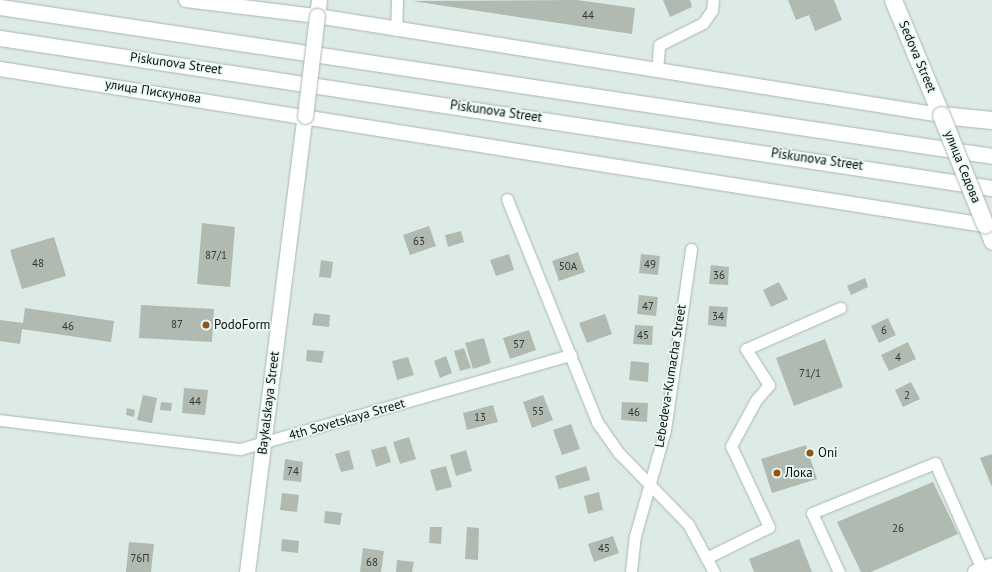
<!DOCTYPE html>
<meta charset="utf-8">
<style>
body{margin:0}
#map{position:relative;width:992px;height:572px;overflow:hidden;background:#ddebe6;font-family:"PT Sans",sans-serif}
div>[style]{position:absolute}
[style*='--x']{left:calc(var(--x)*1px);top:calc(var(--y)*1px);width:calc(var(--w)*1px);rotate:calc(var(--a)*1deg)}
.building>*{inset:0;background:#b0bab1}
.roads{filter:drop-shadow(0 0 1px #a9b6b1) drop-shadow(0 0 1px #a9b6b1)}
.minor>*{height:11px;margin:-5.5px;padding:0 5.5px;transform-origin:5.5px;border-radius:5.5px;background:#fff}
.tertiary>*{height:14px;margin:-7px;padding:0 7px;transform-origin:7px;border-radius:7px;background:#fff}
.secondary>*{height:15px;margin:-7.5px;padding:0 7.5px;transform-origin:7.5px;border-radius:7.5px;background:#fff}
.primary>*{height:17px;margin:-8.5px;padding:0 8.5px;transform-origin:8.5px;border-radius:8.5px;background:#fff}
.bridges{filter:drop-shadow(0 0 1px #a9b6b1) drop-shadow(0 0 1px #a9b6b1)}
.secondary-bridge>*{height:15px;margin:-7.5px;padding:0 7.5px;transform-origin:7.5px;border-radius:7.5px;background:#fff}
.primary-bridge>*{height:17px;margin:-8.5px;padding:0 8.5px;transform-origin:8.5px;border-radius:8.5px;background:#fff}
.dots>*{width:11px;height:11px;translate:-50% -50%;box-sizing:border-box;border:2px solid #eaf8f3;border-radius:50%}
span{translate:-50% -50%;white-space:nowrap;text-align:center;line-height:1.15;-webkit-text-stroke:3.5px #eaf8f3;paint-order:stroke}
.number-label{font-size:11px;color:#333935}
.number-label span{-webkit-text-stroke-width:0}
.street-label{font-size:13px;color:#090e0c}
.poi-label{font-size:13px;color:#090e0c}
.left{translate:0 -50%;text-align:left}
</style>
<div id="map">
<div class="building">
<div style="clip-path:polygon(577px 0,635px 8px,632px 34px,412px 1px)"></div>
<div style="clip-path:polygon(663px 0,690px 0,692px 7px,670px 17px)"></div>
<div style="clip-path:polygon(788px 0,834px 0,842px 20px,815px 31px,809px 15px,796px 20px)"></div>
<div style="clip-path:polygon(202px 223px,235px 227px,230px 287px,197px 284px)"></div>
<div style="clip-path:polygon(429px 226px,436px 246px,410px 255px,403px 235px)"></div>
<div style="clip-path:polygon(461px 231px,464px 242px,448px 247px,445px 235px)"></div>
<div style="clip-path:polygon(54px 237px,66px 276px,22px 289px,10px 250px)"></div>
<div style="clip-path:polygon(578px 252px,585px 272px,559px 281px,552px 261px)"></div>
<div style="clip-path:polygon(509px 254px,514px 270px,496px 276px,490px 260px)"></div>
<div style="clip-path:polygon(641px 254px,660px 256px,658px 275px,639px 273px)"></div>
<div style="clip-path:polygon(321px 260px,333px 262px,331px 278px,319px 277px)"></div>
<div style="clip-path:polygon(711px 265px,729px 267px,728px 285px,709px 284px)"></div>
<div style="clip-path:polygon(865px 278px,868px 287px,851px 295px,847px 286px)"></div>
<div style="clip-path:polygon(779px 282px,788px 299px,771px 307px,763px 290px)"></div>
<div style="clip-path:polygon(639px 295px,658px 297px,656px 316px,637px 314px)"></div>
<div style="clip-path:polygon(141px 305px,214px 309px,212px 342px,139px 338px)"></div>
<div style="clip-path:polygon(709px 306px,728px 307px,726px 327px,708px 325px)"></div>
<div style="clip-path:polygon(25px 308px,114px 321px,111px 342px,22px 329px,20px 344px,0 341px,0 320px,23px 323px)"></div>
<div style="clip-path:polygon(314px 313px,330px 315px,329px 327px,312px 325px)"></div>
<div style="clip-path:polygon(605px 314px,612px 334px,587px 343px,579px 323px)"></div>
<div style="clip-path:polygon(888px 318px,896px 335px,879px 343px,871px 326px)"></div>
<div style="clip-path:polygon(635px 325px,653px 326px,652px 345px,633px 344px)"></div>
<div style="clip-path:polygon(529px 330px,536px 350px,510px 359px,503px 338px)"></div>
<div style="clip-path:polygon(484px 338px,491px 363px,473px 369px,465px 343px)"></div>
<div style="clip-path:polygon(825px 339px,843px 387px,794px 406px,776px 358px)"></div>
<div style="clip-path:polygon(908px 342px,916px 359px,889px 371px,881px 355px)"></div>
<div style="clip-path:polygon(464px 348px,471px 368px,460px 371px,454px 351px)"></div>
<div style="clip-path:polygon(307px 350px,324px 351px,322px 363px,306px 361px)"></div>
<div style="clip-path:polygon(446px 356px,452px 373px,440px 378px,434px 361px)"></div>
<div style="clip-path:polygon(408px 357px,414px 375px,397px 380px,392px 361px)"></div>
<div style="clip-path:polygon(631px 361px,649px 363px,648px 382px,629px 380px)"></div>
<div style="clip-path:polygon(911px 382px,920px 399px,903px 407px,895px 390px)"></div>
<div style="clip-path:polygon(184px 388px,208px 390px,205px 415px,182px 413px)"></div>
<div style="clip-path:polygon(143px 395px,157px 398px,152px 423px,137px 420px)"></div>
<div style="clip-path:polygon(543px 395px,553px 420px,532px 428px,523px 402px)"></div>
<div style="clip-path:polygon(161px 402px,172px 403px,171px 411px,160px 410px)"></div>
<div style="clip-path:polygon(622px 402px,648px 403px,647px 422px,621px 420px)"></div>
<div style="clip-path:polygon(493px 405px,498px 422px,467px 430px,463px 413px)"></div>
<div style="clip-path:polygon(127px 408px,135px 410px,134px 417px,126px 415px)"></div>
<div style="clip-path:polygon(571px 424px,580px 449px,562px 455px,553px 430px)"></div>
<div style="clip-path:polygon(409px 437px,416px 459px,400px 464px,393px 442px)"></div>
<div style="clip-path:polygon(806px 445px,817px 479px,772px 493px,761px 459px)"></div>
<div style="clip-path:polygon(386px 446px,391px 462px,376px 467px,371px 450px)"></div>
<div style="clip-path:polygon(349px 450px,354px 469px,341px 472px,335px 454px)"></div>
<div style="clip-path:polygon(466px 450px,472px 471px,456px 476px,450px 455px)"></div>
<div style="clip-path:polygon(992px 454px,992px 487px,980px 458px)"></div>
<div style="clip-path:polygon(285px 459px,303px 462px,301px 482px,283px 480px)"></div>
<div style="clip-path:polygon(446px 466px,452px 487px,436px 491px,430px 470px)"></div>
<div style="clip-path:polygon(586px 466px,590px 480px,559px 489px,555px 476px)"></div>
<div style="clip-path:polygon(933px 482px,958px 534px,871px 572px,861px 572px,837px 522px)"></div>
<div style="clip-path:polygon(599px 492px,603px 510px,588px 514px,584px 496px)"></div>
<div style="clip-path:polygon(282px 493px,299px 495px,297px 512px,280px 510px)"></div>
<div style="clip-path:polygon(325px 511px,342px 513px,340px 525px,324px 523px)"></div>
<div style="clip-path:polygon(430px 527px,442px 527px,441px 544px,429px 543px)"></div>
<div style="clip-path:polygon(467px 527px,479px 528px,478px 560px,465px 559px)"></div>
<div style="clip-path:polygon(613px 536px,619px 553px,594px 562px,588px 544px)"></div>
<div style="clip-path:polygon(282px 539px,299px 541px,298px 553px,281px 551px)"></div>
<div style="clip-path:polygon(799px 539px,812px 572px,754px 572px,749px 559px)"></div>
<div style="clip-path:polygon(129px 542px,154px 544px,151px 572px,126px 572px)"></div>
<div style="clip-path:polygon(363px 548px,384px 551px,381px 572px,360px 572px)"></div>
<div style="clip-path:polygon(397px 560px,414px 562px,412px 572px,396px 572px)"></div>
</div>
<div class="roads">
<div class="minor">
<div style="--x:396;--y:30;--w:30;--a:-88"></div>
<div style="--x:657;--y:70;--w:25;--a:-85"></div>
<div style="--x:659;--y:45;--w:49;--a:-26.6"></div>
<div style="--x:703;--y:23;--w:16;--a:-55"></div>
<div style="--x:712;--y:10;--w:10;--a:-84"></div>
<div style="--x:507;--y:199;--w:240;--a:68"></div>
<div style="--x:597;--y:422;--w:38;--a:55"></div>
<div style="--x:619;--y:453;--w:99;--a:45.8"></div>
<div style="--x:688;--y:524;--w:55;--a:61.6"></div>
<div style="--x:0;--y:420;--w:242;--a:6.9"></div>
<div style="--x:240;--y:449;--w:344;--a:-15.9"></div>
<div style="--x:706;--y:558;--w:70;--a:-26.2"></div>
<div style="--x:769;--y:527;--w:89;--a:-115.1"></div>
<div style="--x:731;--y:446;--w:52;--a:-61.5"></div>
<div style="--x:756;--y:400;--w:20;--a:-49"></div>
<div style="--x:769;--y:385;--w:43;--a:-122.6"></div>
<div style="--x:746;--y:349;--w:103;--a:-23.6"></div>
<div style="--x:631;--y:572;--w:36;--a:-84"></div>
<div style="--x:635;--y:536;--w:110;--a:-74.2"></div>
<div style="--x:665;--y:430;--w:183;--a:-81.8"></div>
<div style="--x:839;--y:572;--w:65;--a:-114.6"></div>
<div style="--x:812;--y:513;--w:133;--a:-22.1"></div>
<div style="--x:935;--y:463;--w:116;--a:66.1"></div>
</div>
<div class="tertiary">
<div style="--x:186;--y:0;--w:132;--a:7"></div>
<div style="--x:317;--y:16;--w:632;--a:9.02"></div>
<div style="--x:0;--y:69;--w:997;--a:9"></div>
<div style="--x:975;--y:572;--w:18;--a:-22"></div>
</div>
<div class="secondary">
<div style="--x:0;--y:7;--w:1003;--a:8.54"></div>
<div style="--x:317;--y:16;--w:16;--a:-83"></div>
<div style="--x:0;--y:38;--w:1003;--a:8.6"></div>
<div style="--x:985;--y:225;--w:18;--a:68"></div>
<div style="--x:247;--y:572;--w:460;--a:-82.8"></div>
</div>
<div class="primary">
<div style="--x:893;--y:0;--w:125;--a:67.3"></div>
<div style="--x:941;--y:115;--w:51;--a:5.6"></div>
</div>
</div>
<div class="bridges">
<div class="secondary-bridge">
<div style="--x:305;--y:116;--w:101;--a:-83.2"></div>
</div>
<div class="primary-bridge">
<div style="--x:941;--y:115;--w:118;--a:68.2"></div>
</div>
</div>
<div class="dots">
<div style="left:206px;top:325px;background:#915418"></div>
<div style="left:810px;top:453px;background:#915418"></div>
<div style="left:777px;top:473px;background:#915418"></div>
</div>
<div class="number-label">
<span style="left:588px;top:15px">44</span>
<span style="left:419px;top:241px">63</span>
<span style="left:216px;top:255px">87/1</span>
<span style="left:38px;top:263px">48</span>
<span style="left:650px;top:264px">49</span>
<span style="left:568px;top:266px">50А</span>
<span style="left:719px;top:275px">36</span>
<span style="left:648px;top:306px">47</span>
<span style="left:718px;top:316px">34</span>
<span style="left:177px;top:324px">87</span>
<span style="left:68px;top:326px">46</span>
<span style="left:884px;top:330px">6</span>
<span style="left:643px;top:335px">45</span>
<span style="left:519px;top:344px">57</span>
<span style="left:898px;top:357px">4</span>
<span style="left:810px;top:373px">71/1</span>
<span style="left:907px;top:395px">2</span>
<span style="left:195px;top:401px">44</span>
<span style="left:538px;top:411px">55</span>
<span style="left:634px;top:412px">46</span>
<span style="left:480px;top:417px">13</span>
<span style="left:293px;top:471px">74</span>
<span style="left:898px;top:528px">26</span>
<span style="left:604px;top:548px">45</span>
<span style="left:140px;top:558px">76П</span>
<span style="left:372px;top:562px">68</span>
</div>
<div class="street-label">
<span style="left:917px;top:57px;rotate:67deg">Sedova Street</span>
<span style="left:176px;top:64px;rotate:8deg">Piskunova Street</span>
<span style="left:153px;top:92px;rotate:9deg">улица Пискунова</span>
<span style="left:496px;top:112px;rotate:8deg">Piskunova Street</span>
<span style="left:817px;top:160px;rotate:8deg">Piskunova Street</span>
<span style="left:962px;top:167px;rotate:68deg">улица Седова</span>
<span style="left:671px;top:376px;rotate:-81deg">Lebedeva-Kumacha Street</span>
<span style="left:269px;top:403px;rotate:-83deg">Baykalskaya Street</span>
<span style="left:347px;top:420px;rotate:-16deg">4th Sovetskaya Street</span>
</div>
<div class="poi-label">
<span class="left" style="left:214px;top:325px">PodoForm</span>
<span class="left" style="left:818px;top:453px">Oni</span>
<span class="left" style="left:785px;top:473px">Лока</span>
</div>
</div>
